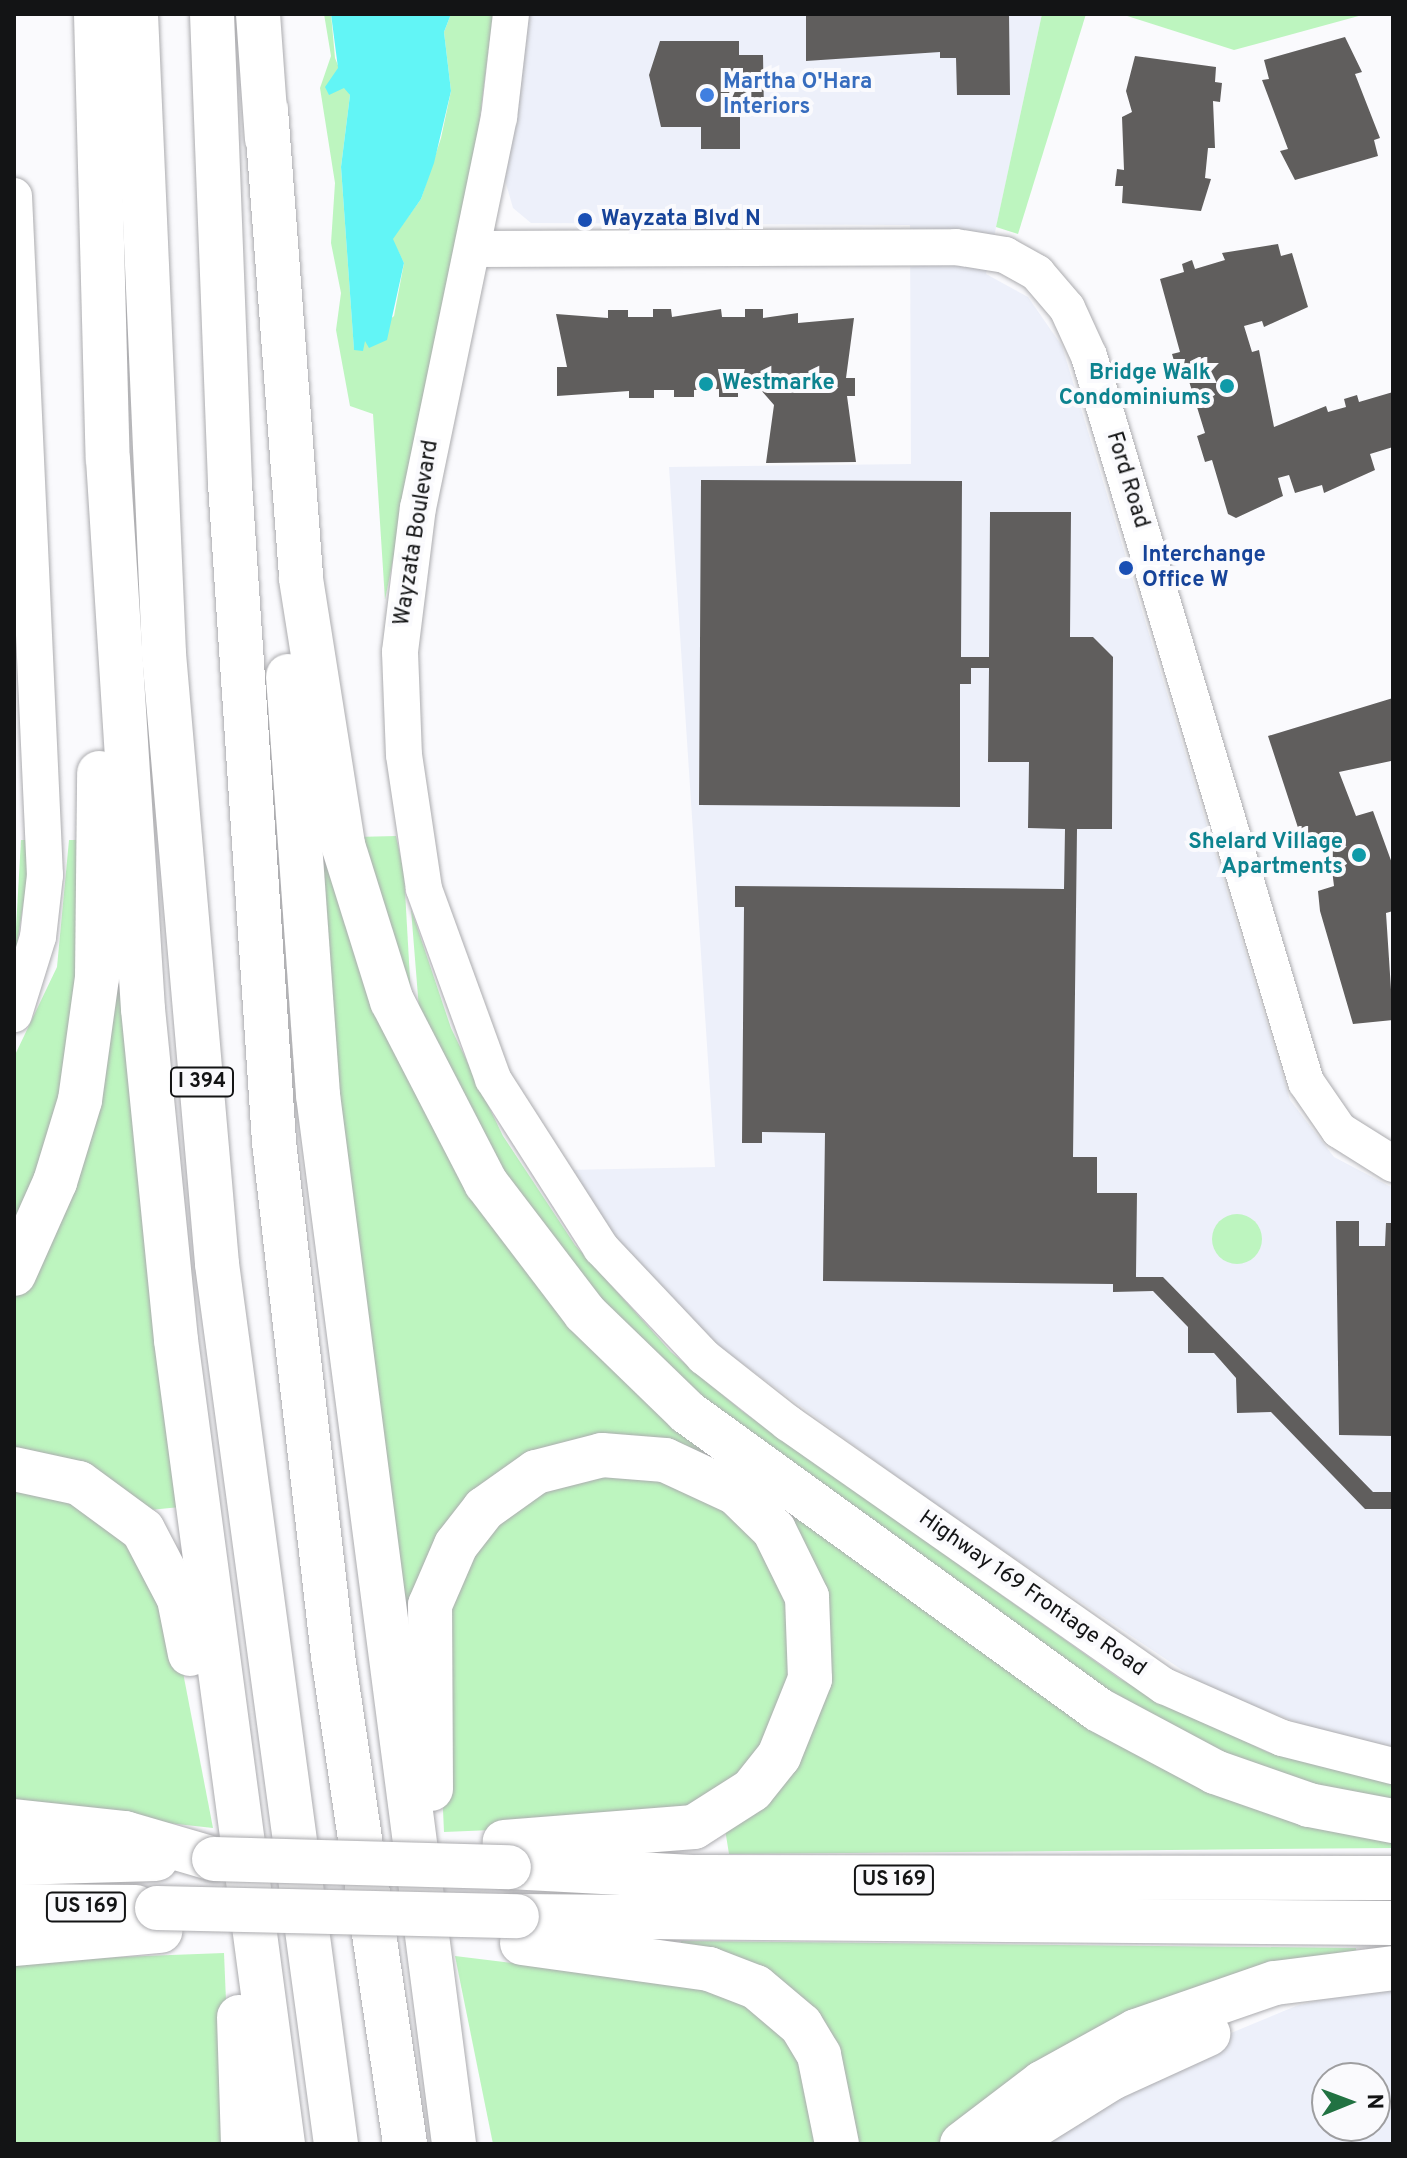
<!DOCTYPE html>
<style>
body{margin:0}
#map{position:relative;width:1407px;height:2158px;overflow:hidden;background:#fafafd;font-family:Overpass,sans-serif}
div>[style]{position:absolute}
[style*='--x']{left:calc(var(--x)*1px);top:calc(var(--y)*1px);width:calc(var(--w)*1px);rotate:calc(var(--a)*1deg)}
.built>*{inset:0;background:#edf0fa}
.green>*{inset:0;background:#bdf5bf}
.round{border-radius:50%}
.water>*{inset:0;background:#62f5f6}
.building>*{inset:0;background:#605e5d}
.roads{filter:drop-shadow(0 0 2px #acacaf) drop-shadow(0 0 2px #acacaf)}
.tertiary>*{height:36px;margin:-18px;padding:0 18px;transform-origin:18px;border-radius:18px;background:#fff}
.motorway>*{height:44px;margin:-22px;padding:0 22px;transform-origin:22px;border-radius:22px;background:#fff}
.bridges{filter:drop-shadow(0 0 2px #acacaf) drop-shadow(0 0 2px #acacaf)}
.motorway-bridge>*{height:44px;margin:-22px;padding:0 22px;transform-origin:22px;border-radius:22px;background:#fff}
.dots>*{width:22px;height:22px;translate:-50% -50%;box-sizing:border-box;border:4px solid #fafafd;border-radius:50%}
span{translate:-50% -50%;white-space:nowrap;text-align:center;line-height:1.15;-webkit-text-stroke:8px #fafafd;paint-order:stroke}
.shield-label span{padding:2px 6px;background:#fafafd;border:2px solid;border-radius:6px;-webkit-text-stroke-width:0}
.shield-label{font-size:20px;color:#131415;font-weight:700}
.shop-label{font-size:22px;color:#366cbe;font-weight:700}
.left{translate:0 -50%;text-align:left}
.transit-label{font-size:22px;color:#164399;font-weight:700}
.culture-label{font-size:22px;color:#0d838f;font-weight:700}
.right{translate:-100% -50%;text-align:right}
.street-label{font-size:22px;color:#131415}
.frame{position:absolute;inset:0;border:16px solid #131415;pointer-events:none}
.north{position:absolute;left:1311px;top:2062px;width:80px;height:80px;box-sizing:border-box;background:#fafafd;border:2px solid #9e9ea0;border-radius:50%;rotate:89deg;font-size:22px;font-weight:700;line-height:32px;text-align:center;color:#131415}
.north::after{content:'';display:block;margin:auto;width:28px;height:36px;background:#217242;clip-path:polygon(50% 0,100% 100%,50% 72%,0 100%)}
</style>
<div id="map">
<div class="built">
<div style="clip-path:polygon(528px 14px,1042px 14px,986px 274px,1028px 297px,1062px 346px,1290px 1100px,1334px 1157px,1393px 1188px,1393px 1747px,1318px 1730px,1215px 1692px,934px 1504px,716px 1344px,610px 1232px,566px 1170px,715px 1167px,669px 467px,911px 464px,910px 225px,531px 223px,513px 208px,505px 180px)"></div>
<div style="clip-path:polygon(evenodd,1393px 1981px,1393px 2144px,1023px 2144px,1207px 2043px,1296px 2006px,1393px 1981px,1327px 2078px,1375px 2078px,1375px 2126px,1327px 2126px,1327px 2078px)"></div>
</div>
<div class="green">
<div style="clip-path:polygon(324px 14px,331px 14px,335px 58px,350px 95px,341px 167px,354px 349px,394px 316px,404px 263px,392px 239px,421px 199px,441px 138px,451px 91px,444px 32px,451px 14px,493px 14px,477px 140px,385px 600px,373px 414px,350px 406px,336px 330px,341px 293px,331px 243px,335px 183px,320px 88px,331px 56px)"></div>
<div style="clip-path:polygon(1042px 14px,1086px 14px,1018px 234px,996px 227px)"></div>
<div style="clip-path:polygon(1121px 14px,1366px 14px,1234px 50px)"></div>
<div style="clip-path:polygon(396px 836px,404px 873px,412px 1015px,356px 837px)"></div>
<div style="clip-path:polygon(316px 837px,535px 1269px,1005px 1656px,1393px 1832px,1393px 1848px,729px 1854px,724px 1823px,816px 1701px,752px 1493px,532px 1457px,404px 1659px,347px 1203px)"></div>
<div style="clip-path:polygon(21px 840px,28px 840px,27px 881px,14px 963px)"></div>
<div style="clip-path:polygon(69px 840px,90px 840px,85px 1027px,14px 1253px,14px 1057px,57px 967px)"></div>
<div style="clip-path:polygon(411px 909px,451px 1028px,503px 1136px,575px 1245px,671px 1352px,742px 1411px,1120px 1679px,1267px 1752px,1393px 1784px,1393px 1812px,1181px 1743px,761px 1454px,552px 1252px,421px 1034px)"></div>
<div style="clip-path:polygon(120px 936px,180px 1507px,140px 1511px,14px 1457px,14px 1294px)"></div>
<div class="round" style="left:1212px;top:1214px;width:50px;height:50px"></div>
<div style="clip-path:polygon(581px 1469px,702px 1486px,784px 1570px,792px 1707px,715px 1802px,564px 1827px,444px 1832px,436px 1653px,473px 1538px)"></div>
<div style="clip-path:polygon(14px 1479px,123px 1524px,175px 1631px,213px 1828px,14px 1806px)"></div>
<div style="clip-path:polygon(681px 1941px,1356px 1948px,1357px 1961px,942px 2144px,849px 2144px,839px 2078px,681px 1951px)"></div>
<div style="clip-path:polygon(224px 1953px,232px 2144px,14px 2144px,14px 1961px)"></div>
<div style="clip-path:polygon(455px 1956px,736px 1991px,797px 2041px,827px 2144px,493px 2144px)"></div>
</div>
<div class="water">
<div style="clip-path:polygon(331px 14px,451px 14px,444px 32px,451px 91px,434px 163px,421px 199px,393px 239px,404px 263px,387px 340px,369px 348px,365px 341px,363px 351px,354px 350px,341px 167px,350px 95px,344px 88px,329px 95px,325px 87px,338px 68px)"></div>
</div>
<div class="building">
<div style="clip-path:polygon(806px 14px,1009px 14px,1010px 95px,957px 95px,956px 58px,940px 58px,940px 52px,806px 61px)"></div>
<div style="clip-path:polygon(1345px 37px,1362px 72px,1355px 74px,1380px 138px,1374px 140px,1378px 156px,1295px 180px,1280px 151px,1288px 149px,1262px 80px,1269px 79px,1264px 60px)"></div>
<div style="clip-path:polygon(660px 41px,739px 41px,739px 55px,763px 55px,764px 113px,740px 113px,740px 149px,701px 149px,701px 127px,661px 127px,649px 75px)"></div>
<div style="clip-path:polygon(1135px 56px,1216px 67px,1215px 82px,1222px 83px,1220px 102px,1213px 101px,1215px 148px,1208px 148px,1205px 178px,1211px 179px,1201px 211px,1122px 203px,1123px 186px,1115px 186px,1117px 169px,1124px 170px,1122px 117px,1132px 112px,1126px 91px)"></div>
<div style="clip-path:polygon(1278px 244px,1281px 256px,1292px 253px,1308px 307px,1264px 327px,1262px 321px,1244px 326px,1252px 352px,1259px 350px,1274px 427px,1326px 406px,1328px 412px,1346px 407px,1344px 399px,1357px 395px,1359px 402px,1393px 392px,1393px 447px,1370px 454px,1375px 470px,1324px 493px,1322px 485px,1295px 493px,1289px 475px,1278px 478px,1283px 496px,1236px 518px,1228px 514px,1212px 460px,1205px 462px,1197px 436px,1205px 433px,1188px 378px,1180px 381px,1172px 354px,1180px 352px,1160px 279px,1184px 272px,1182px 264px,1192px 260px,1195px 269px,1225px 260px,1222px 253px)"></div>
<div style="clip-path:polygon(653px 309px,671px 309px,672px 317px,721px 309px,722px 317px,745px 317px,745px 309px,763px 309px,763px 318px,798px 313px,798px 323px,854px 318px,846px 378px,855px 378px,855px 396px,847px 396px,856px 462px,766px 463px,774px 405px,760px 389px,738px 389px,738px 397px,719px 397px,719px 389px,694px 390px,694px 397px,674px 397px,674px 390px,654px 390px,654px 398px,629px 398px,629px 391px,557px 396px,557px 367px,567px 367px,556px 314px,608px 318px,608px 310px,628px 310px,628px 317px,653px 317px)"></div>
<div style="clip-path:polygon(701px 480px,962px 481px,961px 657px,989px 657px,990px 512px,1071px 512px,1070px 637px,1093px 637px,1113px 657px,1112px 829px,1077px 829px,1073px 1157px,1097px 1157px,1097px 1193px,1137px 1193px,1136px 1277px,1163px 1277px,1373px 1492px,1393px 1492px,1393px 1509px,1365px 1509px,1271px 1412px,1237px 1413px,1236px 1378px,1214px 1353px,1188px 1353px,1188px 1327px,1153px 1291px,1113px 1292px,1113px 1284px,823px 1281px,825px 1133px,762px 1132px,762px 1143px,742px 1143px,744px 907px,735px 907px,735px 886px,1064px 889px,1065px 829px,1028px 828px,1029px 762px,988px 762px,989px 668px,971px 668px,971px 684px,960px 684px,960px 807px,699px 805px)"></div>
<div style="clip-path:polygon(1393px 698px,1391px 761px,1339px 772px,1356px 816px,1373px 811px,1393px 866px,1393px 911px,1386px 913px,1393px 1020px,1353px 1024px,1320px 911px,1318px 891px,1334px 886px,1332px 870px,1323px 837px,1303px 843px,1268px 736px)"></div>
<div style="clip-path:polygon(1336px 1221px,1359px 1221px,1359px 1246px,1385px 1246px,1386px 1223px,1393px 1223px,1393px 1436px,1339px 1435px)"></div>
</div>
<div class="roads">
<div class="tertiary">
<div style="--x:511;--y:14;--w:104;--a:96.6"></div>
<div style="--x:499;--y:117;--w:398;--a:101.7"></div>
<div style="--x:418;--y:507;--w:146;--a:97.1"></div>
<div style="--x:400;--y:652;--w:103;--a:87.8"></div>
<div style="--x:404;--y:755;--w:135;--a:81.5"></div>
<div style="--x:424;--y:889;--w:202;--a:70"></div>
<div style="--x:493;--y:1079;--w:201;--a:57.4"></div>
<div style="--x:601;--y:1248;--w:150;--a:46.6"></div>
<div style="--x:704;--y:1357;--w:107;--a:38.2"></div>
<div style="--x:788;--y:1423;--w:459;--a:35"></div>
<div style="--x:1164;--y:1686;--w:129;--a:23.8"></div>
<div style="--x:1282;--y:1738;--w:114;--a:14.2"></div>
<div style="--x:14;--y:196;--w:680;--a:87.39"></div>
<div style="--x:45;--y:875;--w:62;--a:96.4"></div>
<div style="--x:38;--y:937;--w:81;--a:107.3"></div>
<div style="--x:473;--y:249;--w:483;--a:-0.2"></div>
<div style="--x:956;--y:247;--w:50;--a:9.3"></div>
<div style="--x:1005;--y:255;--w:37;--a:29"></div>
<div style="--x:1037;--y:273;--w:46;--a:49.4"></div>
<div style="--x:1067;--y:308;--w:53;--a:65.4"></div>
<div style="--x:1089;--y:356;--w:758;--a:73.36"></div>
<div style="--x:1306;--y:1082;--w:58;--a:55.5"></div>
<div style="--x:1339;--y:1130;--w:64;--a:32.2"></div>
</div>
<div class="motorway">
<div style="--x:96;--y:14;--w:445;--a:88.5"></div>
<div style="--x:108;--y:459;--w:551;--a:86.36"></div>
<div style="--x:143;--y:1009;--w:333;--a:84.3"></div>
<div style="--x:176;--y:1340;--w:811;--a:82.42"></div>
<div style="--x:136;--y:14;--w:641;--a:87.49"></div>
<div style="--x:164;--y:654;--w:612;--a:85.03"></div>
<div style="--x:217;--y:1264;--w:888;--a:82.3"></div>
<div style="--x:212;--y:14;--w:470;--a:87.8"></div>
<div style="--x:230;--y:484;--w:659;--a:86.17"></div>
<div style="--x:274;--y:1142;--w:517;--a:83.45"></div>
<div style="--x:333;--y:1656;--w:493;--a:81.6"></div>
<div style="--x:258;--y:14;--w:125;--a:85.9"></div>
<div style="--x:266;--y:110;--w:470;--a:85.7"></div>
<div style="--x:301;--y:579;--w:269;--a:81"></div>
<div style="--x:343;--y:845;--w:164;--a:72.6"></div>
<div style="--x:392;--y:1001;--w:205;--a:62.7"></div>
<div style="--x:486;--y:1183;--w:163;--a:52.7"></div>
<div style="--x:585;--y:1313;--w:142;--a:44.1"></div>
<div style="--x:687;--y:1412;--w:508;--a:35.88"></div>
<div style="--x:1099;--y:1710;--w:132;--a:28.1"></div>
<div style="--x:1215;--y:1772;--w:100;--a:19.3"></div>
<div style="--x:1309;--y:1805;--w:86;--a:10.8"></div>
<div style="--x:288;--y:676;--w:420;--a:85.9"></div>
<div style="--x:318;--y:1095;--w:1058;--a:82.61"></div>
<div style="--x:14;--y:1274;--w:101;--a:-66"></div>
<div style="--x:55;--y:1182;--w:86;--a:-73"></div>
<div style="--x:80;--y:1100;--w:123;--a:-82.1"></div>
<div style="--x:97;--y:978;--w:205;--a:-89.4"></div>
<div style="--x:14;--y:1469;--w:66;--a:12.2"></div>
<div style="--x:79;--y:1483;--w:79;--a:36.3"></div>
<div style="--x:143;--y:1530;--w:78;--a:62.4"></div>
<div style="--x:179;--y:1599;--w:56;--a:78.7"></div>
<div style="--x:431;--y:1789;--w:184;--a:-90.3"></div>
<div style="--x:430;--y:1605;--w:65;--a:-66.6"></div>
<div style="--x:456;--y:1545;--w:46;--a:-52.1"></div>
<div style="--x:484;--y:1509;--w:64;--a:-35.4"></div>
<div style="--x:536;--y:1472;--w:68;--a:-14.4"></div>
<div style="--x:602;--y:1455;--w:63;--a:4.5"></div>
<div style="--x:665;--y:1460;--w:78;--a:24.9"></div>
<div style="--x:736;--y:1493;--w:53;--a:44.2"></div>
<div style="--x:774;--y:1530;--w:75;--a:63.8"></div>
<div style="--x:807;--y:1597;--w:82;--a:87.9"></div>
<div style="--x:810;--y:1679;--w:83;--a:111.9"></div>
<div style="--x:779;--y:1756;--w:43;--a:128.5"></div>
<div style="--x:752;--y:1790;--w:69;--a:147.5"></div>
<div style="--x:694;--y:1827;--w:190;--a:175.5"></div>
<div style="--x:14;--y:1821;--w:112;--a:6.2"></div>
<div style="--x:125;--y:1833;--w:93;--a:16.3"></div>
<div style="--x:14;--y:1863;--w:142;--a:-1.6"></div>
<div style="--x:509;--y:1867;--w:187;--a:3.1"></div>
<div style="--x:696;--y:1877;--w:697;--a:0.08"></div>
<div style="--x:14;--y:1906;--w:122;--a:0.5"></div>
<div style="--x:517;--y:1916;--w:876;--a:0.46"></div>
<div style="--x:522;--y:1943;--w:189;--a:7.9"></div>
<div style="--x:709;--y:1969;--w:50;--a:21"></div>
<div style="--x:756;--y:1987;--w:59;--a:40.2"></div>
<div style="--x:801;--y:2025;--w:35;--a:59"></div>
<div style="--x:819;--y:2055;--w:91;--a:78.6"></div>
<div style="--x:14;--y:1944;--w:147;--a:-5.1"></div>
<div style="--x:239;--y:2017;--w:127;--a:88.2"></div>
<div style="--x:1009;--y:2142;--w:121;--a:-31.9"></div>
<div style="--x:1112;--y:2078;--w:106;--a:-24.6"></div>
<div style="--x:962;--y:2144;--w:101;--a:-37.3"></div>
<div style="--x:1042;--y:2083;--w:107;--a:-29"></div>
<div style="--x:1136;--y:2031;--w:147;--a:-19.1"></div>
<div style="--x:1275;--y:1983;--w:119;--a:-7.2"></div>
</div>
</div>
<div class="bridges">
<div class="motorway-bridge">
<div style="--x:214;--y:1859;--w:295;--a:1.6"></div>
<div style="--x:157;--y:1908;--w:360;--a:1.3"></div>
</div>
</div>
<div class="dots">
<div style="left:707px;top:95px;background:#3f7fe0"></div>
<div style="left:585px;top:220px;background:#1a4fb4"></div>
<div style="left:706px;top:384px;background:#0f9aa8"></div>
<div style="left:1227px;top:386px;background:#0f9aa8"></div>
<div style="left:1126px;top:568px;background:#1a4fb4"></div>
<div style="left:1359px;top:855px;background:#0f9aa8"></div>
</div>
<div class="shield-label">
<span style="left:202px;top:1082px">I 394</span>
<span style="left:894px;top:1880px">US 169</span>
<span style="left:86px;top:1907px">US 169</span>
</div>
<div class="shop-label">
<span class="left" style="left:723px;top:95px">Martha O'Hara<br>Interiors</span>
</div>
<div class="transit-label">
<span class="left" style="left:601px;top:220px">Wayzata Blvd N</span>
<span class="left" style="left:1142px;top:568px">Interchange<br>Office W</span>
</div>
<div class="culture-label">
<span class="right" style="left:1211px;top:386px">Bridge Walk<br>Condominiums</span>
<span class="left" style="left:722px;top:384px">Westmarke</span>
<span class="right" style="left:1343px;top:855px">Shelard Village<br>Apartments</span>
</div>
<div class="street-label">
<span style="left:1127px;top:480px;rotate:73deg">Ford Road</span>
<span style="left:417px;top:533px;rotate:-81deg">Wayzata Boulevard</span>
<span style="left:1032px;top:1594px;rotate:35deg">Highway 169 Frontage Road</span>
</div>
<div class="frame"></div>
<div class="north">N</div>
</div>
